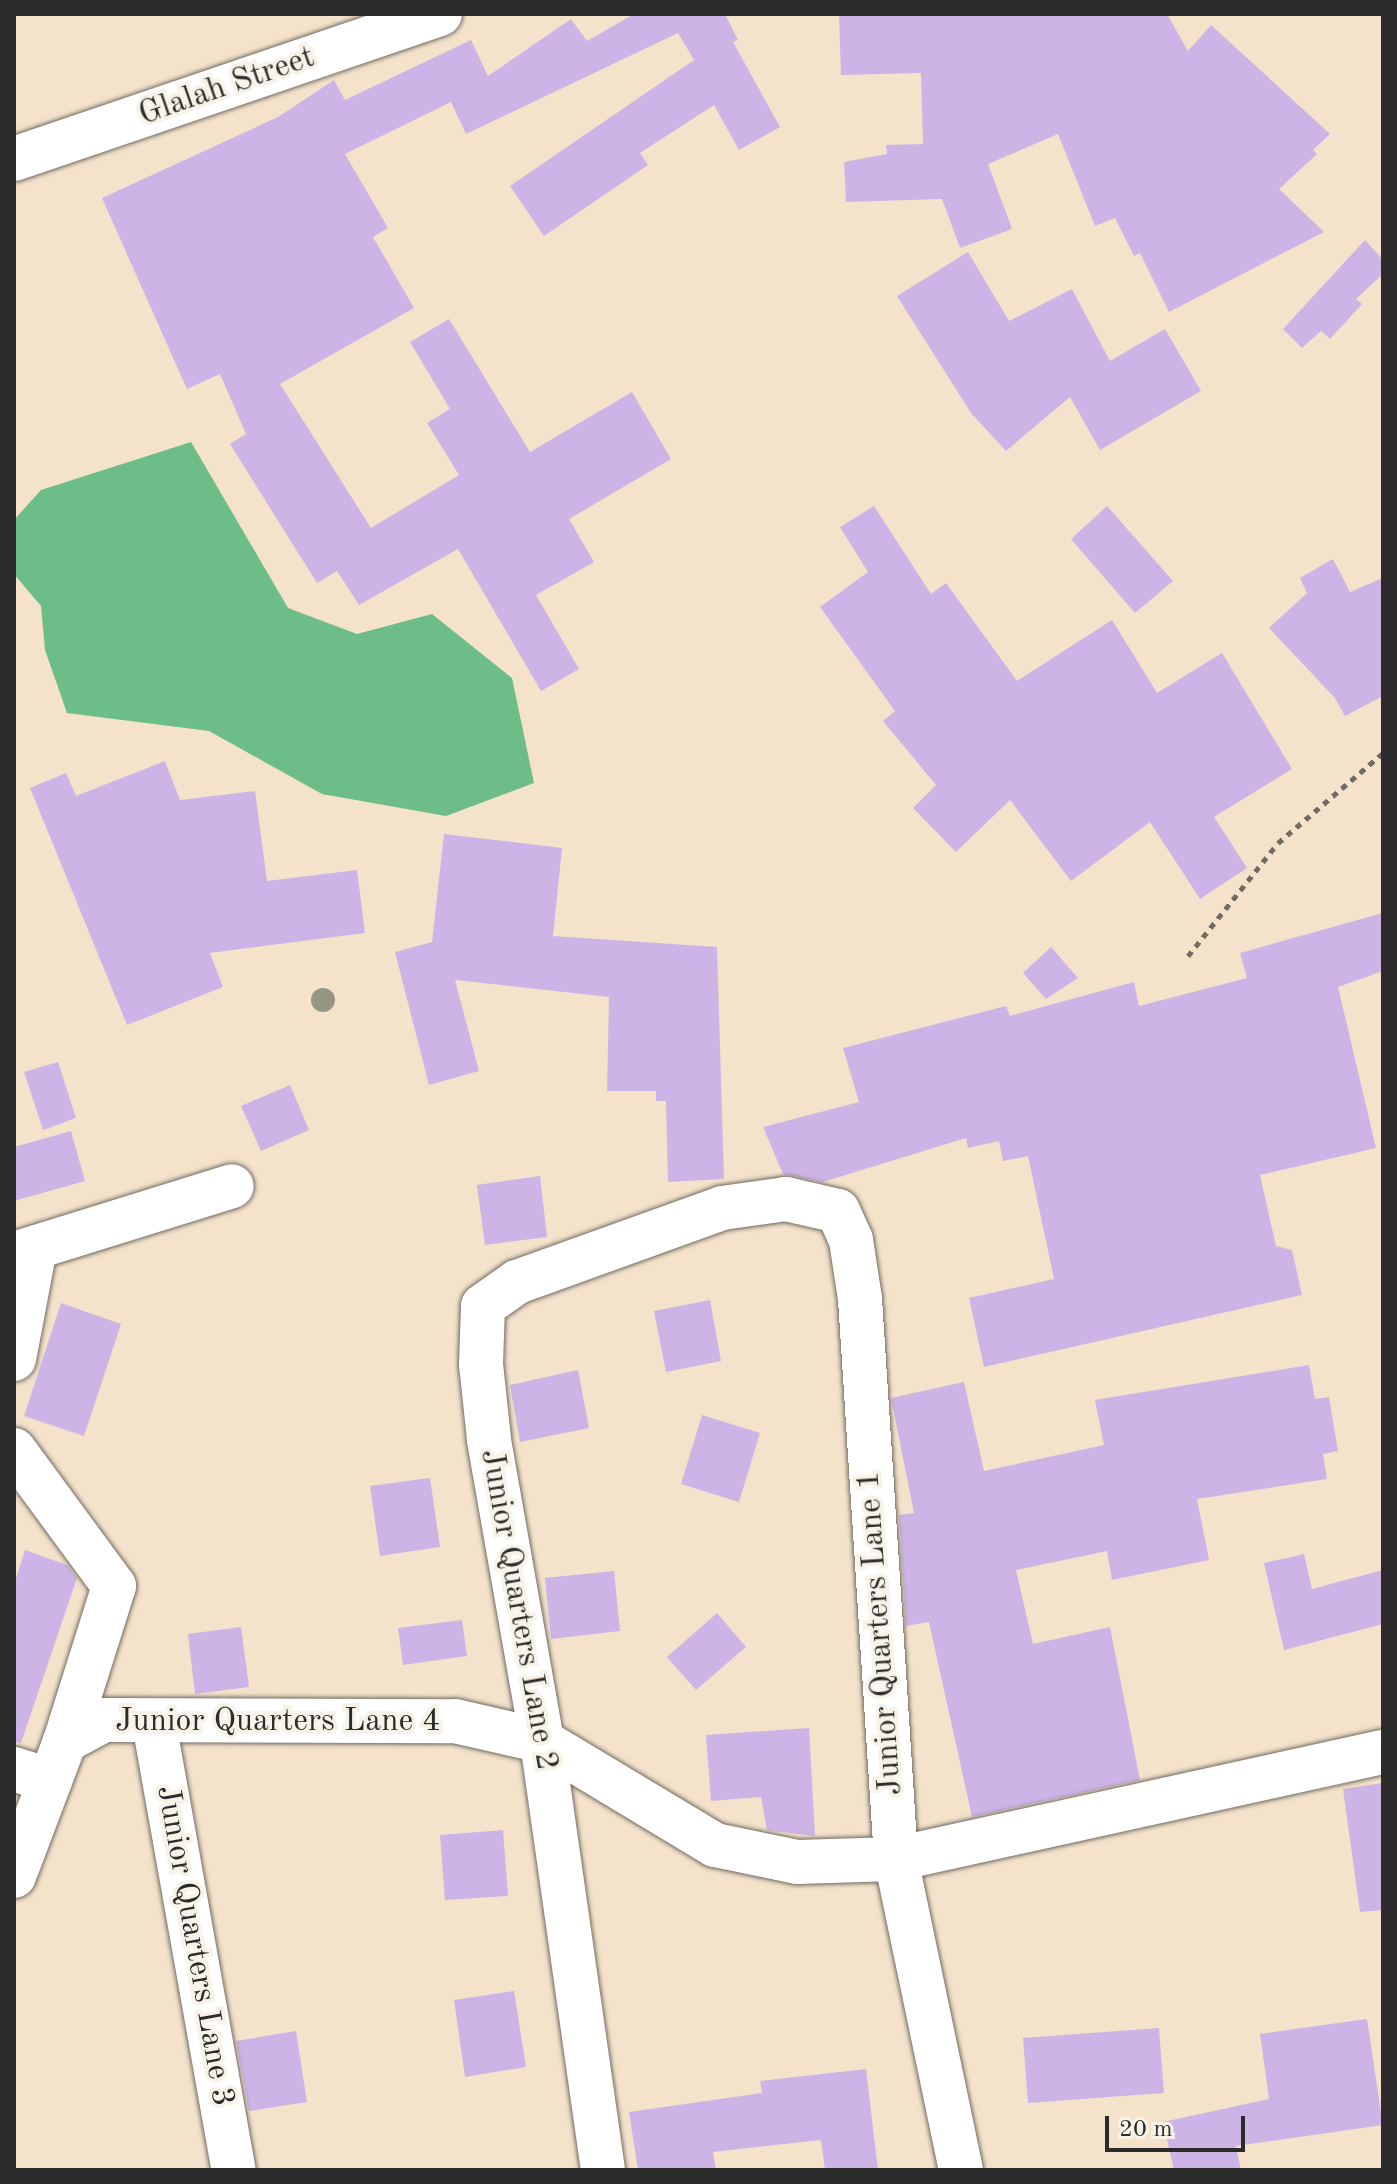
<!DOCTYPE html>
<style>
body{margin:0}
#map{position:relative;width:1397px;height:2184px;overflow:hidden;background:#f4e2ca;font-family:"Old Standard TT",serif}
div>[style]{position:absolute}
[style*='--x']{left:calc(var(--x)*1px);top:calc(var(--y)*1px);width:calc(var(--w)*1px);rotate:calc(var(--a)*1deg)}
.forest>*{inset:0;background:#6cbd88}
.building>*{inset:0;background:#cdb4e7}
.path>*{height:5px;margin-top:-2.5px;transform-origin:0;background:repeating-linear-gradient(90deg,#716b63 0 6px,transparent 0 12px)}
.roads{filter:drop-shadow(0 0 2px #716b63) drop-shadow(0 0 2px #716b63)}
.minor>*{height:44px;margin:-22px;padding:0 22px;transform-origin:22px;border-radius:22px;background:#fff}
.trees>*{width:24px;height:24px;margin:-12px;border-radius:50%;background:#929683}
span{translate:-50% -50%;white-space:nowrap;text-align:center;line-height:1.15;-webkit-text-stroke:8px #f7f3e8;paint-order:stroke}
.street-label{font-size:32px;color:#2b2b2b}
.frame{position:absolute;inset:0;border:16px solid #2b2b2b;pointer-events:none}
.scale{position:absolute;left:1105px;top:2116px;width:140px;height:36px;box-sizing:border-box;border:4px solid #2b2b2b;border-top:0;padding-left:10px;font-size:24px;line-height:28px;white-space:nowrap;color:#2b2b2b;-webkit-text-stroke:6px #f7f3e8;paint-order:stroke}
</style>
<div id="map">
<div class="forest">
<div style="clip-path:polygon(191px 442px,288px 608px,357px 634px,432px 614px,512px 678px,534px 783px,446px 816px,322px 794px,209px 731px,67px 713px,45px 650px,41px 606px,14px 574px,14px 520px,41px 490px)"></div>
</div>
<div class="building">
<div style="clip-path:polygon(634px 14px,725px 14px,738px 40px,733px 42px,780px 127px,739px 150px,714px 105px,640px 153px,648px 165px,544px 236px,510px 186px,694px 60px,678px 33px,466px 134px,451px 102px,345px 154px,388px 228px,373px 237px,414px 308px,280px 384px,371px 528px,459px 475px,427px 423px,450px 409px,410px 342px,449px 319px,530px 452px,632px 392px,671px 459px,569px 519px,594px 562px,536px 595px,579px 669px,541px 691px,458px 549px,359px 605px,337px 571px,317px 583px,230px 444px,246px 434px,220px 374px,187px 389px,102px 198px,278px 117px,334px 80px,345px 100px,471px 40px,488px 76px,571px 19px,587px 41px)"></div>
<div style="clip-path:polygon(839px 14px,1167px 14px,1188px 51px,1211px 25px,1330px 134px,1313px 150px,1317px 154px,1279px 189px,1324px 232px,1169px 312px,1140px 253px,1134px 256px,1115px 218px,1095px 226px,1058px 134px,988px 164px,1012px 229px,960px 248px,942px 199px,846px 202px,844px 162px,887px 154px,886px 145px,923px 144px,921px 73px,841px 75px)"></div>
<div style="clip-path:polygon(1365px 240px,1383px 260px,1383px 274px,1356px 299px,1362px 304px,1330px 339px,1321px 331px,1302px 348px,1283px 329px)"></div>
<div style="clip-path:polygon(968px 252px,1009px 321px,1072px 289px,1110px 361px,1165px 329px,1201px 391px,1100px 450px,1070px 397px,1006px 451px,971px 413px,897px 296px)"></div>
<div style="clip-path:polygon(874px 506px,931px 594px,946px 583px,1017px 681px,1112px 620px,1157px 693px,1222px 653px,1292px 769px,1214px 817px,1247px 868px,1200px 899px,1150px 822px,1071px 881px,1010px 800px,956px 852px,913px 808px,936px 785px,883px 721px,895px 711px,820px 607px,868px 572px,840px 527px)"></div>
<div style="clip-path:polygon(1107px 506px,1173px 581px,1135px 613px,1071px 539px)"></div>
<div style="clip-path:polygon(1333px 559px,1350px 592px,1383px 578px,1383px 696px,1345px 716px,1335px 698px,1269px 628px,1307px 593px,1300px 578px)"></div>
<div style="clip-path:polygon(165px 761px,180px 800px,255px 791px,267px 881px,357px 870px,365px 933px,210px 953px,223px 987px,127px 1025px,30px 788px,66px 773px,76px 796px)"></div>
<div style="clip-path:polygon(444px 834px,562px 848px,553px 936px,717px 947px,724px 1179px,668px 1182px,666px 1101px,656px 1101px,656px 1091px,607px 1091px,609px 997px,455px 980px,479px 1071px,429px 1085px,395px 952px,432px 942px)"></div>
<div style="clip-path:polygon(1383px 913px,1383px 971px,1338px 987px,1376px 1148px,1260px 1175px,1276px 1246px,1292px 1250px,1302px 1295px,984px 1367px,969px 1298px,1054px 1279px,1028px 1156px,1003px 1161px,999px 1141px,968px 1148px,966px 1138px,823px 1182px,783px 1174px,763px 1127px,859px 1102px,843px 1048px,1006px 1006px,1010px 1016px,1134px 982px,1139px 1006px,1247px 978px,1240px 953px)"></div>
<div style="clip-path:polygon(1051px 947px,1078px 978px,1046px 999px,1023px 973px)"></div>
<div style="clip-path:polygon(58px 1062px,76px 1118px,43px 1130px,24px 1072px)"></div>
<div style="clip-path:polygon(290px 1085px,309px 1130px,261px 1151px,241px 1106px)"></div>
<div style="clip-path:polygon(71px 1131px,85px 1181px,14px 1201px,14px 1147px)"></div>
<div style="clip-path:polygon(540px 1176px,547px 1237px,485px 1245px,477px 1185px)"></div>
<div style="clip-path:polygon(710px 1300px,721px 1361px,666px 1372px,654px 1311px)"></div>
<div style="clip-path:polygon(61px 1303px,121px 1324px,84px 1436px,24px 1416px)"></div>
<div style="clip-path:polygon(1309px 1365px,1315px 1399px,1329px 1397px,1338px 1451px,1323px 1454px,1327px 1479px,1197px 1499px,1209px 1560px,1112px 1580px,1107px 1551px,1016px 1570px,1033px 1644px,1110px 1627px,1140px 1780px,972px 1817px,929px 1622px,906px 1626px,899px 1515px,914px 1513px,891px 1398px,964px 1382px,984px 1471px,1104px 1445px,1095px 1400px)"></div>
<div style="clip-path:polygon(578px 1370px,589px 1428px,520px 1442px,510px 1385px)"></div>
<div style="clip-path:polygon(702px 1415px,760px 1433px,739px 1502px,681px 1484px)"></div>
<div style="clip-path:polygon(430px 1478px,440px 1547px,380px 1556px,370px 1486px)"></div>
<div style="clip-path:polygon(25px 1550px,67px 1565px,77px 1578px,21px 1743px,14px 1742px,14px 1584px)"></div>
<div style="clip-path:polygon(1304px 1554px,1312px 1589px,1383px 1570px,1383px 1624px,1284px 1650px,1264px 1563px)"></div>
<div style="clip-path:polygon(614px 1571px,620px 1631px,551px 1639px,545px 1578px)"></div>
<div style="clip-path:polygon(717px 1613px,746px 1647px,696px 1690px,667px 1657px)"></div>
<div style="clip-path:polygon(462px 1620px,467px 1656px,403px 1665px,398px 1628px)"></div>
<div style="clip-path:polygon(241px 1627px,249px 1687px,195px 1694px,188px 1634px)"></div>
<div style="clip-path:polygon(809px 1728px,815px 1836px,767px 1830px,761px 1797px,711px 1801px,706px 1735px)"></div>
<div style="clip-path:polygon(1383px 1783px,1383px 1910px,1360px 1912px,1343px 1789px)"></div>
<div style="clip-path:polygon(503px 1830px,508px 1896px,445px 1900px,440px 1835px)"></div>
<div style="clip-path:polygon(514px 1991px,526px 2067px,465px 2077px,454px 2000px)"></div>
<div style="clip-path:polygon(1367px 2019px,1383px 2125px,1236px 2146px,1241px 2170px,1174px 2170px,1163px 2122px,1269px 2099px,1260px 2034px)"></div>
<div style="clip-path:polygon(1159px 2028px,1164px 2093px,1028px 2103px,1023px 2038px)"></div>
<div style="clip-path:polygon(296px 2031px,307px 2102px,249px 2111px,236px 2041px)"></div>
<div style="clip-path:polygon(866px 2069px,878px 2170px,825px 2170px,821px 2140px,713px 2152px,716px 2170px,638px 2170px,629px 2112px,762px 2093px,760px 2081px)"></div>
</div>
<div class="path">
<div style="--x:1188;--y:956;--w:144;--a:-51.5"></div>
<div style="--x:1278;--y:843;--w:138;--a:-40.6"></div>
</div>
<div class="roads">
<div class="minor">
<div style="--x:14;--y:159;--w:450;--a:-18.8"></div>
<div style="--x:14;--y:1254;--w:228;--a:-17.3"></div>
<div style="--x:14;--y:1359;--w:113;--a:-79.3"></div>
<div style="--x:14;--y:1450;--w:169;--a:53.7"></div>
<div style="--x:114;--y:1586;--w:163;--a:107.5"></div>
<div style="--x:154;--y:1723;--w:454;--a:79.9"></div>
<div style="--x:14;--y:1769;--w:38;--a:18"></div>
<div style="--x:14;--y:1876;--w:144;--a:-69.3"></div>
<div style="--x:65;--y:1741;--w:44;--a:-28.3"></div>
<div style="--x:104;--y:1720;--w:351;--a:0.2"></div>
<div style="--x:455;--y:1721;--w:89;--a:12.9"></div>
<div style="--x:542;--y:1741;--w:202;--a:31"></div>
<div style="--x:715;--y:1845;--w:84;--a:11.7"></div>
<div style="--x:797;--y:1862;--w:99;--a:-1.7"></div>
<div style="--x:896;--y:1859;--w:499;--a:-12.4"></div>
<div style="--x:603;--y:2170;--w:433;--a:-98.1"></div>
<div style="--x:542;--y:1741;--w:307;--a:-100"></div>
<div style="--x:489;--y:1439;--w:75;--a:-96.1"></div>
<div style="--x:481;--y:1364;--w:58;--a:-88"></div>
<div style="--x:483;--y:1306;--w:42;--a:-35.2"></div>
<div style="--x:517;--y:1282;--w:218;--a:-19.8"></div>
<div style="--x:722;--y:1208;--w:65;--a:-8"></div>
<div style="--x:786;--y:1199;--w:53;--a:13"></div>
<div style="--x:838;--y:1211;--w:32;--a:66"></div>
<div style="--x:851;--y:1240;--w:60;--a:81.3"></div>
<div style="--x:860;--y:1299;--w:561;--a:86.32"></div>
<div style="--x:896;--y:1859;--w:318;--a:78.2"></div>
</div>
</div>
<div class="trees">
<div style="left:323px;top:1000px"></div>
</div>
<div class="street-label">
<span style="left:227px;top:87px;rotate:-19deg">Glalah Street</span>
<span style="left:518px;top:1610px;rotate:80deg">Junior Quarters Lane 2</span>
<span style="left:881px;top:1633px;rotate:-94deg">Junior Quarters Lane 1</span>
<span style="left:278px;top:1722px">Junior Quarters Lane 4</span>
<span style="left:194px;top:1946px;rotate:80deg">Junior Quarters Lane 3</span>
</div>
<div class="frame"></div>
<div class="scale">20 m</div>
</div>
